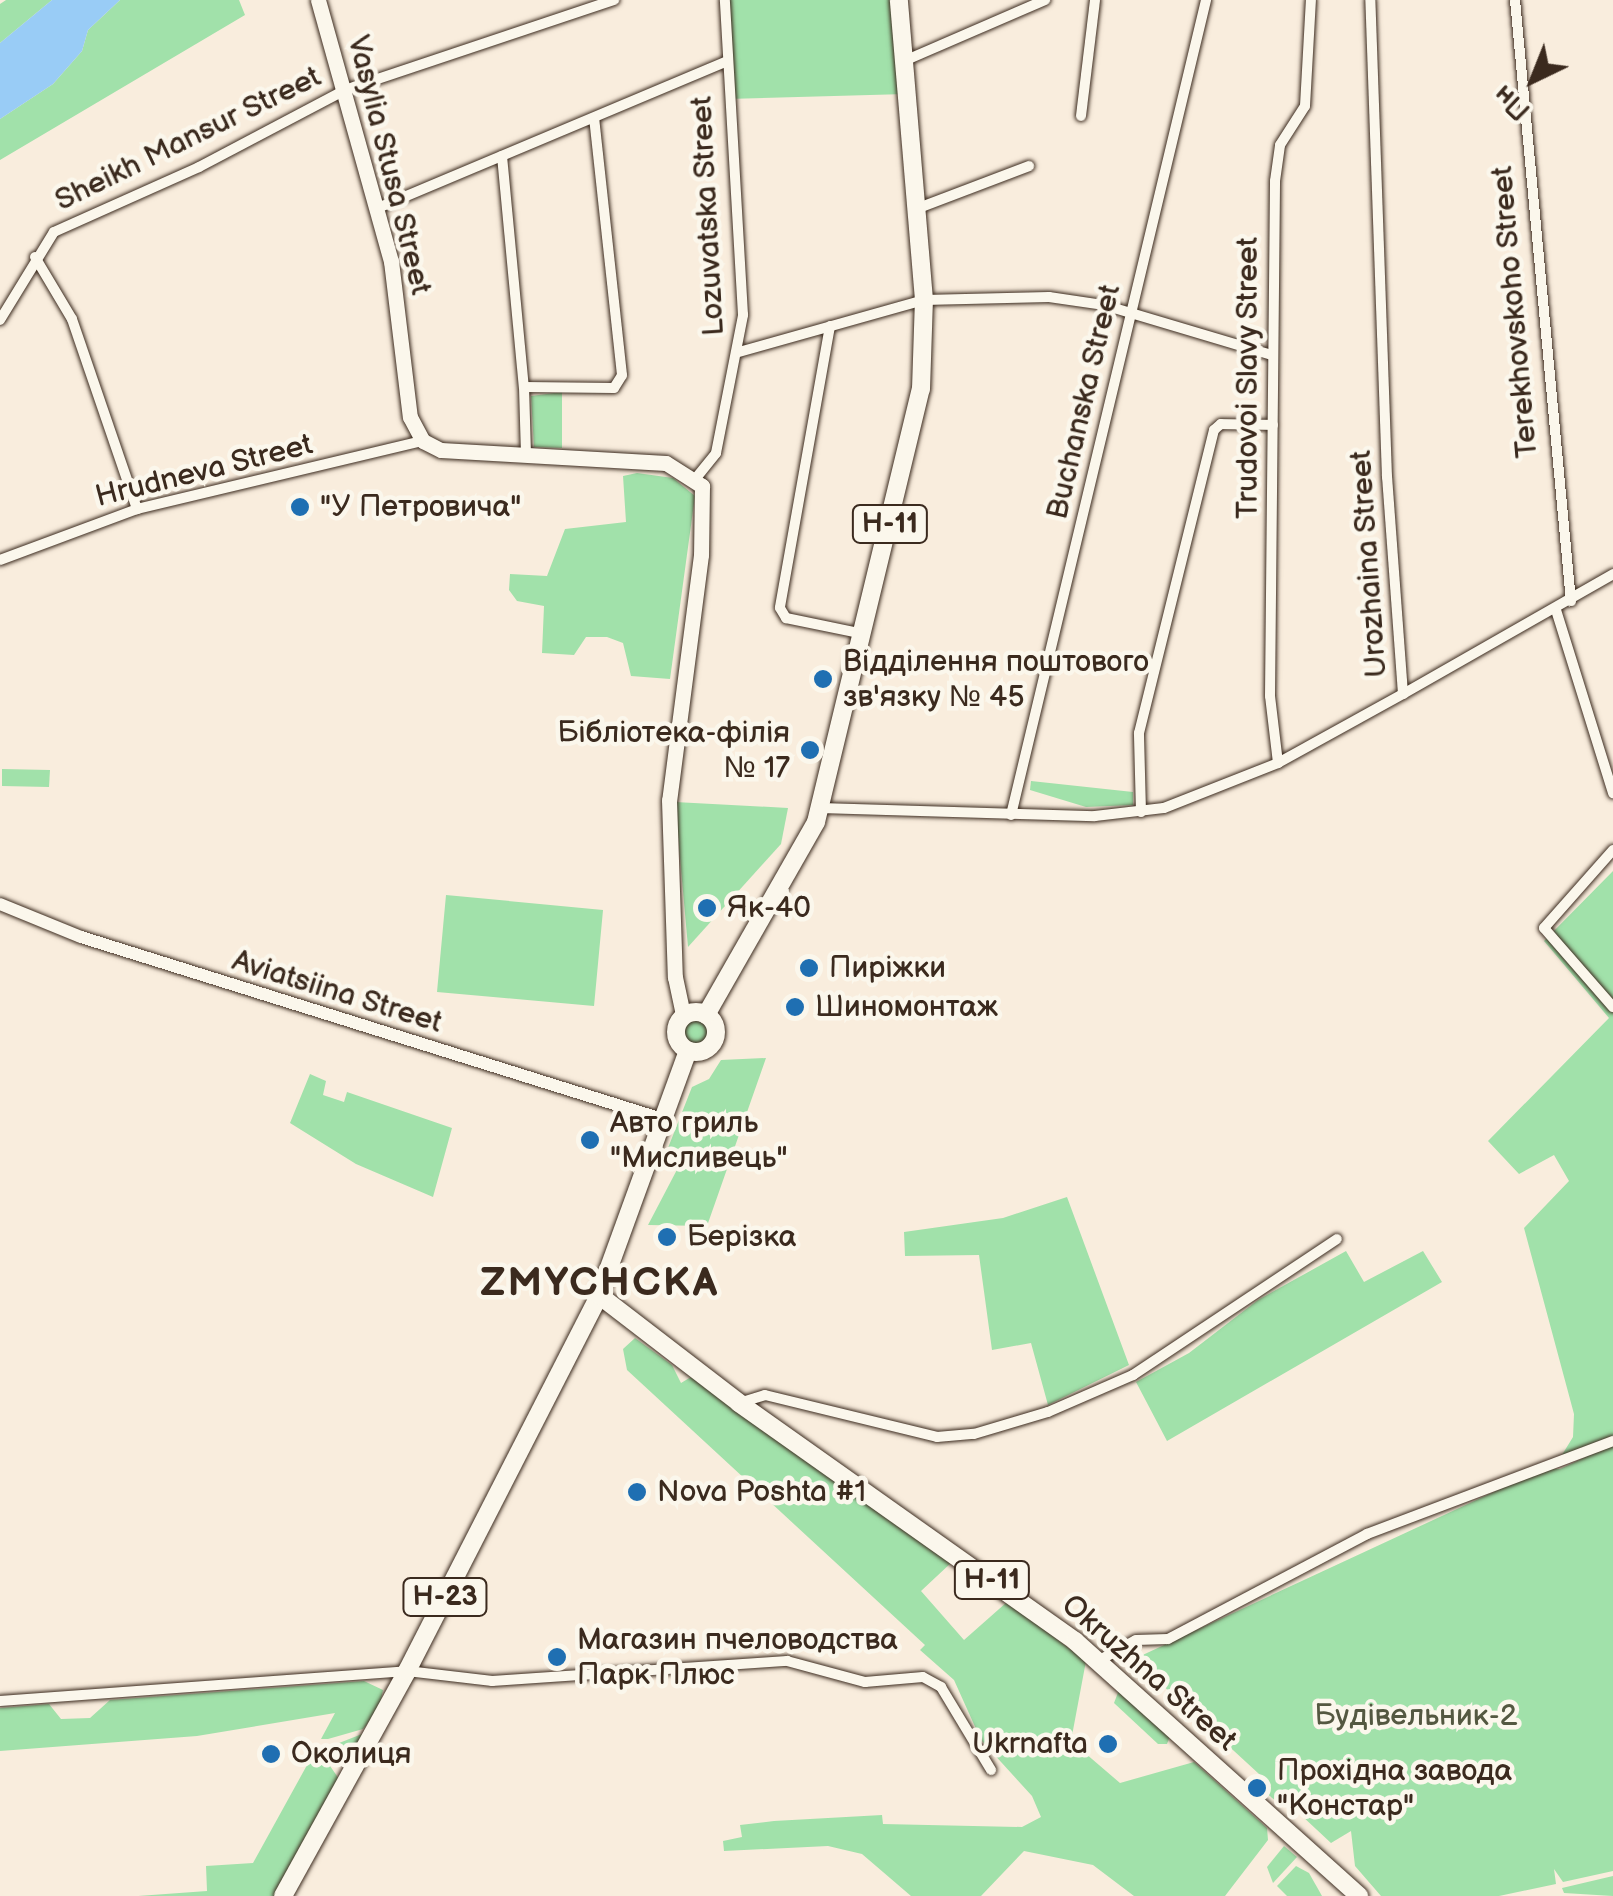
<!DOCTYPE html>
<meta charset="utf-8">
<style>
body{margin:0}
#map{position:relative;width:1613px;height:1896px;overflow:hidden;background:#f9eddd;font-family:"Balsamiq Sans",sans-serif}
div>[style]{position:absolute}
[style*='--x']{left:calc(var(--x)*1px);top:calc(var(--y)*1px);width:calc(var(--w)*1px);rotate:calc(var(--a)*1deg)}
.green>*{inset:0;background:#a1e1aa}
.round{border-radius:50%}
.water>*{inset:0;background:#99ccf6}
.roads{filter:drop-shadow(0 0 2px #3b2a1e) drop-shadow(0 0 2px #3b2a1e)}
.minor>*{height:10px;margin:-5px;padding:0 5px;transform-origin:5px;border-radius:5px;background:#fbf7ec}
.tertiary>*{height:12px;margin:-6px;padding:0 6px;transform-origin:6px;border-radius:6px;background:#fbf7ec}
.secondary>*{height:15px;margin:-7.5px;padding:0 7.5px;transform-origin:7.5px;border-radius:7.5px;background:#fbf7ec}
.primary>*{height:18px;margin:-9px;padding:0 9px;transform-origin:9px;border-radius:9px;background:#fbf7ec}
.primary>.ring{margin:-9px;padding:0;box-sizing:content-box;background:none;border:18px solid #fbf7ec;border-radius:50%}
.dots>*{width:28px;height:28px;translate:-50% -50%;box-sizing:border-box;border:5px solid #fbf7ec;border-radius:50%}
span{translate:-50% -50%;white-space:nowrap;text-align:center;line-height:1.15;-webkit-text-stroke:9px #fbf7ec;paint-order:stroke}
.shield-label span{padding:2px 8px;background:#fbf7ec;border:2px solid;border-radius:8px;-webkit-text-stroke-width:0}
.shield-label{font-size:28px;color:#3b2a1e;font-weight:700}
.street-label{font-size:30px;color:#3b2a1e}
.poi-label{font-size:30px;color:#3b2a1e}
.left{translate:0 -50%;text-align:left}
.right{translate:-100% -50%;text-align:right}
.park-label{font-size:30px;color:#545841}
.district-label{font-size:40px;color:#3b2a1e;font-weight:700;letter-spacing:2.5px}
.north{position:absolute;left:1483px;top:30px;width:100px;height:100px;-webkit-text-stroke:8px #fbf7ec;paint-order:stroke;rotate:223deg;font-size:28px;font-weight:700;line-height:40px;text-align:center;color:#3b2a1e}
.north::after{content:'';display:block;margin:auto;width:35px;height:45px;background:#3b2a1e;clip-path:polygon(50% 0,100% 100%,50% 72%,0 100%)}
</style>
<div id="map">
<div class="green">
<div style="clip-path:polygon(6px 0,52px 0,0 43px,0 4px)"></div>
<div style="clip-path:polygon(120px 0,239px 0,245px 15px,0 160px,0 119px,53px 84px,82px 51px,88px 30px)"></div>
<div style="clip-path:polygon(725px 0,899px 0,906px 94px,727px 99px)"></div>
<div style="clip-path:polygon(562px 392px,562px 448px,534px 447px,531px 396px)"></div>
<div style="clip-path:polygon(637px 473px,673px 478px,695px 496px,670px 679px,631px 676px,623px 643px,607px 637px,586px 637px,574px 655px,542px 653px,544px 606px,517px 601px,509px 590px,510px 574px,547px 576px,565px 529px,626px 522px,623px 476px)"></div>
<div style="clip-path:polygon(2px 769px,50px 770px,49px 787px,2px 786px)"></div>
<div style="clip-path:polygon(1031px 781px,1133px 792px,1133px 805px,1086px 807px,1030px 790px)"></div>
<div style="clip-path:polygon(675px 802px,788px 808px,781px 844px,688px 947px)"></div>
<div style="clip-path:polygon(1613px 871px,1613px 1436px,1557px 1463px,1573px 1437px,1574px 1414px,1524px 1228px,1569px 1181px,1554px 1155px,1519px 1174px,1488px 1141px,1609px 1018px,1544px 941px)"></div>
<div style="clip-path:polygon(446px 895px,603px 910px,594px 1006px,437px 992px)"></div>
<div class="round" style="left:683px;top:1019px;width:26px;height:26px"></div>
<div style="clip-path:polygon(766px 1058px,707px 1226px,648px 1225px,681px 1162px,664px 1158px,692px 1087px,709px 1079px,721px 1060px)"></div>
<div style="clip-path:polygon(310px 1074px,326px 1081px,323px 1095px,344px 1102px,347px 1092px,452px 1128px,433px 1197px,356px 1164px,290px 1123px)"></div>
<div style="clip-path:polygon(1067px 1197px,1129px 1365px,1048px 1405px,1031px 1343px,992px 1350px,979px 1255px,905px 1256px,904px 1232px,1003px 1218px)"></div>
<div style="clip-path:polygon(1346px 1251px,1364px 1282px,1423px 1251px,1442px 1282px,1167px 1441px,1136px 1382px,1189px 1353px,1258px 1300px)"></div>
<div style="clip-path:polygon(635px 1338px,672px 1365px,681px 1383px,691px 1377px,952px 1562px,921px 1591px,964px 1640px,1007px 1602px,1086px 1661px,1071px 1741px,1120px 1783px,1194px 1762px,1267px 1828px,1268px 1840px,1225px 1896px,1134px 1896px,1093px 1865px,1024px 1851px,981px 1896px,911px 1896px,862px 1854px,828px 1846px,724px 1851px,723px 1841px,742px 1837px,740px 1825px,774px 1821px,882px 1815px,883px 1824px,1022px 1827px,1041px 1817px,1032px 1796px,981px 1740px,954px 1680px,920px 1650px,925px 1645px,627px 1370px,623px 1349px)"></div>
<div style="clip-path:polygon(1613px 1444px,1613px 1871px,1563px 1882px,1554px 1869px,1556px 1884px,1499px 1896px,1381px 1896px,1355px 1866px,1351px 1831px,1331px 1843px,1286px 1801px,1277px 1802px,1265px 1792px,1271px 1785px,1134px 1659px,1543px 1469px,1560px 1469px)"></div>
<div style="clip-path:polygon(364px 1681px,383px 1690px,379px 1710px,363px 1729px,328px 1739px,321px 1739px,335px 1713px,197px 1736px,0 1751px,0 1708px,49px 1704px,61px 1719px,90px 1718px,110px 1700px)"></div>
<div style="clip-path:polygon(1119px 1690px,1170px 1736px,1167px 1744px,1158px 1744px,1114px 1703px)"></div>
<div style="clip-path:polygon(362px 1734px,366px 1734px,347px 1767px,334px 1745px)"></div>
<div style="clip-path:polygon(317px 1747px,339px 1779px,283px 1896px,138px 1896px,207px 1891px,206px 1866px,253px 1863px)"></div>
<div style="clip-path:polygon(1284px 1846px,1297px 1857px,1273px 1883px,1267px 1867px)"></div>
<div style="clip-path:polygon(1296px 1866px,1309px 1873px,1322px 1896px,1287px 1896px,1277px 1886px)"></div>
<div style="clip-path:polygon(1613px 1876px,1613px 1896px,1564px 1893px,1562px 1888px)"></div>
</div>
<div class="water">
<div style="clip-path:polygon(52px 0,120px 0,88px 30px,82px 51px,53px 84px,0 119px,0 43px)"></div>
</div>
<div class="roads">
<div class="minor">
<div style="--x:1515;--y:0;--w:604;--a:84.68"></div>
<div style="--x:904;--y:61;--w:154;--a:-23.4"></div>
<div style="--x:1081;--y:116;--w:117;--a:-83.1"></div>
<div style="--x:502;--y:156;--w:232;--a:84.6"></div>
<div style="--x:524;--y:387;--w:90;--a:0.6"></div>
<div style="--x:614;--y:388;--w:15;--a:-58"></div>
<div style="--x:622;--y:375;--w:258;--a:-96.2"></div>
<div style="--x:378;--y:208;--w:377;--a:-22.8"></div>
<div style="--x:916;--y:209;--w:121;--a:-20.8"></div>
<div style="--x:35;--y:257;--w:72;--a:59.2"></div>
<div style="--x:72;--y:319;--w:201;--a:71.1"></div>
<div style="--x:0;--y:320;--w:103;--a:-58.5"></div>
<div style="--x:54;--y:232;--w:159;--a:-24.1"></div>
<div style="--x:199;--y:167;--w:165;--a:-27.8"></div>
<div style="--x:345;--y:90;--w:284;--a:-18.5"></div>
<div style="--x:830;--y:326;--w:286;--a:100.1"></div>
<div style="--x:780;--y:608;--w:12;--a:59"></div>
<div style="--x:786;--y:618;--w:80;--a:11.6"></div>
<div style="--x:739;--y:352;--w:192;--a:-15.7"></div>
<div style="--x:924;--y:300;--w:125;--a:-1.4"></div>
<div style="--x:1049;--y:297;--w:56;--a:8.3"></div>
<div style="--x:1104;--y:305;--w:175;--a:16.6"></div>
<div style="--x:524;--y:387;--w:68;--a:88.3"></div>
<div style="--x:696;--y:478;--w:32;--a:-51"></div>
<div style="--x:716;--y:453;--w:141;--a:-78.9"></div>
<div style="--x:743;--y:315;--w:316;--a:-93.3"></div>
<div style="--x:0;--y:560;--w:146;--a:-20.4"></div>
<div style="--x:137;--y:509;--w:294;--a:-13.4"></div>
<div style="--x:1556;--y:610;--w:192;--a:72.7"></div>
<div style="--x:1403;--y:694;--w:242;--a:-29.7"></div>
<div style="--x:1278;--y:763;--w:67;--a:-96.8"></div>
<div style="--x:1270;--y:696;--w:515;--a:-89.44"></div>
<div style="--x:1275;--y:181;--w:36;--a:-82"></div>
<div style="--x:1280;--y:145;--w:46;--a:-57.3"></div>
<div style="--x:1305;--y:106;--w:106;--a:-86.8"></div>
<div style="--x:820;--y:808;--w:275;--a:1.7"></div>
<div style="--x:1095;--y:816;--w:69;--a:-6.6"></div>
<div style="--x:1164;--y:808;--w:123;--a:-21.5"></div>
<div style="--x:1278;--y:763;--w:143;--a:-28.9"></div>
<div style="--x:1403;--y:694;--w:218;--a:-94.2"></div>
<div style="--x:1387;--y:477;--w:477;--a:-92"></div>
<div style="--x:1141;--y:812;--w:79;--a:-91.5"></div>
<div style="--x:1139;--y:733;--w:312;--a:-76.1"></div>
<div style="--x:1214;--y:430;--w:9;--a:-41"></div>
<div style="--x:1221;--y:424;--w:52;--a:1.1"></div>
<div style="--x:1011;--y:815;--w:838;--a:-76.54"></div>
<div style="--x:1613;--y:850;--w:104;--a:131.5"></div>
<div style="--x:1544;--y:928;--w:105;--a:48.9"></div>
<div style="--x:739;--y:1403;--w:27;--a:-17"></div>
<div style="--x:765;--y:1395;--w:177;--a:13.7"></div>
<div style="--x:937;--y:1437;--w:37;--a:-5"></div>
<div style="--x:974;--y:1434;--w:77;--a:-16.6"></div>
<div style="--x:1048;--y:1412;--w:93;--a:-23.5"></div>
<div style="--x:1133;--y:1375;--w:245;--a:-33.7"></div>
<div style="--x:1098;--y:1661;--w:43;--a:-28.9"></div>
<div style="--x:1136;--y:1640;--w:32;--a:-2"></div>
<div style="--x:1168;--y:1639;--w:225;--a:-27.8"></div>
<div style="--x:1367;--y:1534;--w:263;--a:-20.7"></div>
<div style="--x:0;--y:1701;--w:408;--a:-4.2"></div>
<div style="--x:407;--y:1671;--w:86;--a:6.7"></div>
<div style="--x:492;--y:1681;--w:296;--a:-3.9"></div>
<div style="--x:787;--y:1661;--w:81;--a:15.1"></div>
<div style="--x:865;--y:1682;--w:58;--a:-4.9"></div>
<div style="--x:923;--y:1677;--w:21;--a:29"></div>
<div style="--x:941;--y:1687;--w:97;--a:58.9"></div>
</div>
<div class="tertiary">
<div style="--x:0;--y:904;--w:87;--a:22.2"></div>
<div style="--x:81;--y:937;--w:609;--a:17.39"></div>
</div>
<div class="secondary">
<div style="--x:318;--y:0;--w:271;--a:74.4"></div>
<div style="--x:391;--y:261;--w:157;--a:83.1"></div>
<div style="--x:410;--y:417;--w:27;--a:62"></div>
<div style="--x:423;--y:441;--w:20;--a:27"></div>
<div style="--x:441;--y:450;--w:225;--a:3.3"></div>
<div style="--x:666;--y:463;--w:43;--a:32.6"></div>
<div style="--x:702;--y:486;--w:69;--a:90.8"></div>
<div style="--x:701;--y:555;--w:247;--a:97.4"></div>
<div style="--x:669;--y:800;--w:177;--a:88.1"></div>
<div style="--x:675;--y:977;--w:39;--a:78"></div>
</div>
<div class="primary">
<div class="ring" style="left:676px;top:1012px;width:22px;height:22px"></div>
<div style="--x:706;--y:1015;--w:222;--a:-60.3"></div>
<div style="--x:816;--y:822;--w:446;--a:-76.4"></div>
<div style="--x:921;--y:389;--w:89;--a:-88.1"></div>
<div style="--x:924;--y:300;--w:301;--a:-94.8"></div>
<div style="--x:599;--y:1295;--w:177;--a:37.6"></div>
<div style="--x:739;--y:1403;--w:412;--a:35.3"></div>
<div style="--x:1075;--y:1641;--w:382;--a:41.9"></div>
<div style="--x:283;--y:1896;--w:257;--a:-61.1"></div>
<div style="--x:407;--y:1671;--w:422;--a:-62.9"></div>
<div style="--x:599;--y:1295;--w:260;--a:-70"></div>
</div>
</div>
<div class="dots">
<div style="left:300px;top:507px;background:#1f6fb2"></div>
<div style="left:823px;top:679px;background:#1f6fb2"></div>
<div style="left:810px;top:750px;background:#1f6fb2"></div>
<div style="left:707px;top:908px;background:#1f6fb2"></div>
<div style="left:809px;top:968px;background:#1f6fb2"></div>
<div style="left:795px;top:1007px;background:#1f6fb2"></div>
<div style="left:590px;top:1140px;background:#1f6fb2"></div>
<div style="left:667px;top:1237px;background:#1f6fb2"></div>
<div style="left:637px;top:1492px;background:#1f6fb2"></div>
<div style="left:557px;top:1657px;background:#1f6fb2"></div>
<div style="left:1108px;top:1744px;background:#1f6fb2"></div>
<div style="left:271px;top:1754px;background:#1f6fb2"></div>
<div style="left:1257px;top:1788px;background:#1f6fb2"></div>
</div>
<div class="shield-label">
<span style="left:890px;top:524px">Н-11</span>
<span style="left:992px;top:1580px">Н-11</span>
<span style="left:445px;top:1597px">Н-23</span>
</div>
<div class="street-label">
<span style="left:188px;top:139px;rotate:-26deg">Sheikh Mansur Street</span>
<span style="left:389px;top:165px;rotate:76deg">Vasylia Stusa Street</span>
<span style="left:708px;top:216px;rotate:-93deg">Lozuvatska Street</span>
<span style="left:1515px;top:312px;rotate:-95deg">Terekhovskoho Street</span>
<span style="left:1248px;top:378px;rotate:-90deg">Trudovoi Slavy Street</span>
<span style="left:1084px;top:402px;rotate:-77deg">Buchanska Street</span>
<span style="left:204px;top:471px;rotate:-14deg">Hrudneva Street</span>
<span style="left:1369px;top:564px;rotate:-94deg">Urozhaina Street</span>
<span style="left:337px;top:992px;rotate:17deg">Aviatsiina Street</span>
<span style="left:1149px;top:1673px;rotate:41deg">Okruzhna Street</span>
</div>
<div class="poi-label">
<span class="left" style="left:320px;top:507px">"У Петровича"</span>
<span class="left" style="left:843px;top:679px">Відділення поштового<br>зв'язку № 45</span>
<span class="right" style="left:790px;top:750px">Бібліотека-філія<br>№ 17</span>
<span class="left" style="left:727px;top:908px">Як-40</span>
<span class="left" style="left:829px;top:968px">Пиріжки</span>
<span class="left" style="left:815px;top:1007px">Шиномонтаж</span>
<span class="left" style="left:610px;top:1140px">Авто гриль<br>"Мисливець"</span>
<span class="left" style="left:687px;top:1237px">Берізка</span>
<span class="left" style="left:657px;top:1492px">Nova Poshta #1</span>
<span class="left" style="left:577px;top:1657px">Магазин пчеловодства<br>Парк Плюс</span>
<span class="right" style="left:1088px;top:1744px">Ukrnafta</span>
<span class="left" style="left:291px;top:1754px">Околиця</span>
<span class="left" style="left:1277px;top:1788px">Прохідна завода<br>"Констар"</span>
</div>
<div class="park-label">
<span style="left:1416px;top:1716px">Будівельник-2</span>
</div>
<div class="district-label">
<span style="left:600px;top:1283px">ZMYCHCKA</span>
</div>
<div class="north">Пн</div>
</div>
